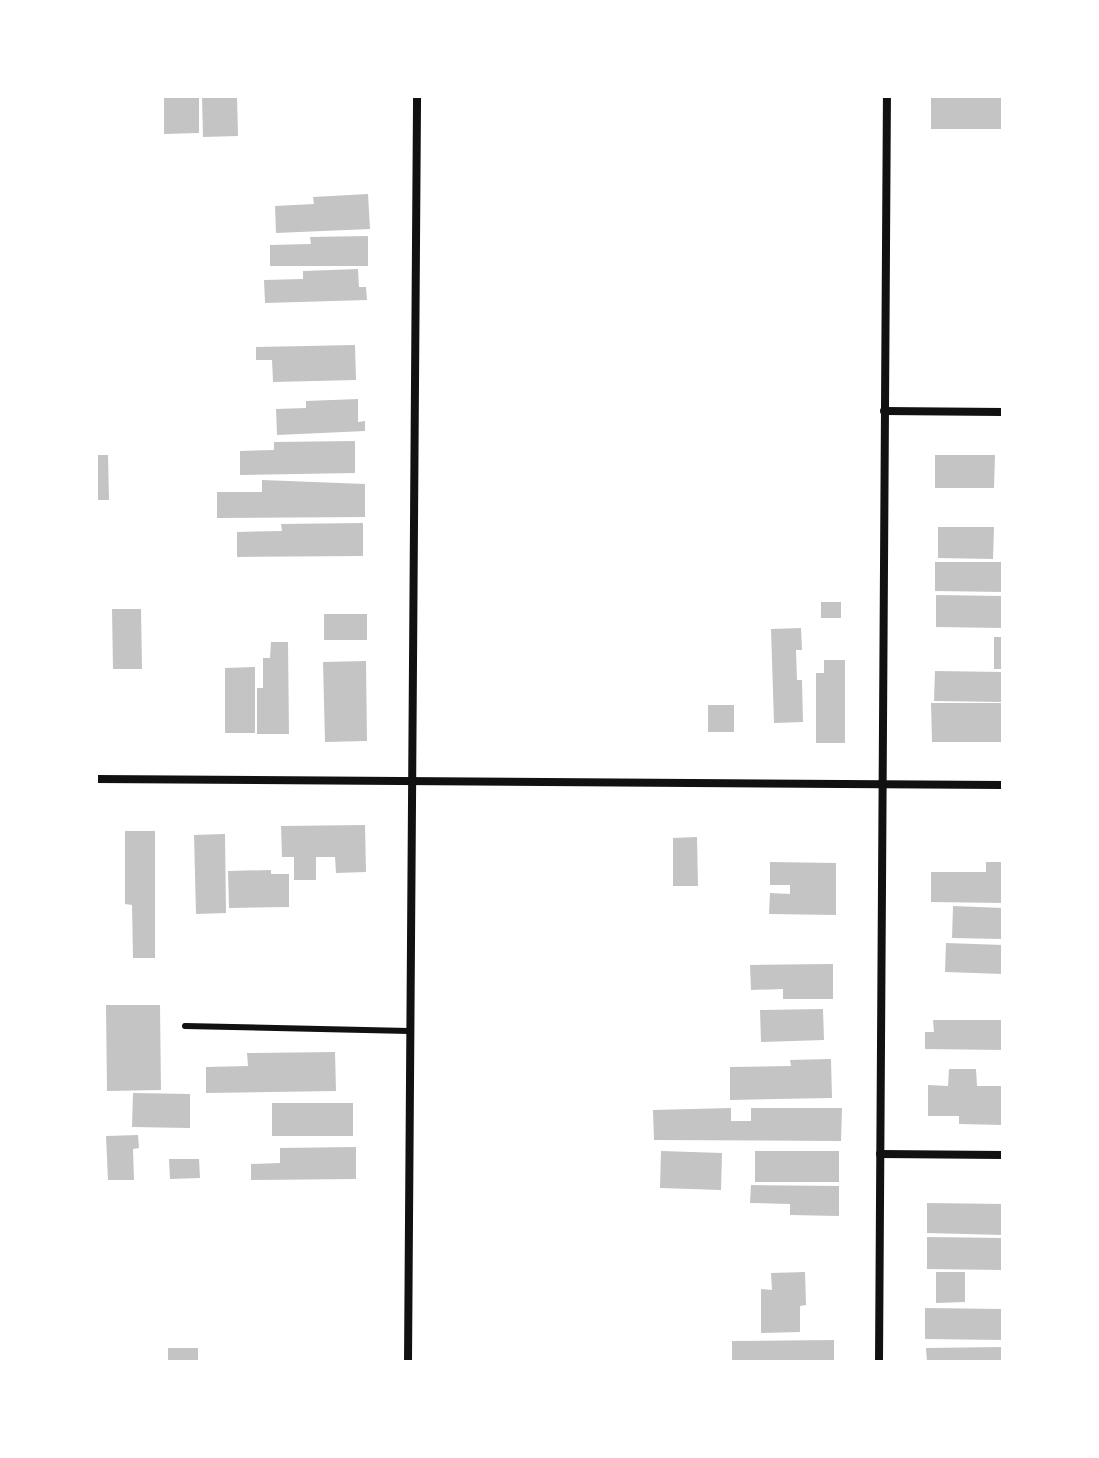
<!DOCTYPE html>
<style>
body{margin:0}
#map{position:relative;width:1099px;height:1458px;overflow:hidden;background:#fff;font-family:Jost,sans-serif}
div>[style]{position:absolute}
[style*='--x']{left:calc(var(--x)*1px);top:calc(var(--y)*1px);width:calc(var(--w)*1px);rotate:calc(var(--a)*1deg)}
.building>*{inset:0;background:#c4c4c4}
.service>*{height:6px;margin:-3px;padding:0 3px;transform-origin:3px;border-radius:3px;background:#111}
.minor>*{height:8px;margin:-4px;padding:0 4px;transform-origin:4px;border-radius:4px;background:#111}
span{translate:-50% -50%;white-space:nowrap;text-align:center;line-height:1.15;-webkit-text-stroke:7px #fff;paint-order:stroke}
.frame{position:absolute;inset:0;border:98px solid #fff;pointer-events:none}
</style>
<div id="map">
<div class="building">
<div style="clip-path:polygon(164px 96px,199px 96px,199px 133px,164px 134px)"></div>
<div style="clip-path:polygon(202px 96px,237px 96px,238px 136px,203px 137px)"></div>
<div style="clip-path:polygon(931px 97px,1003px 98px,1003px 129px,931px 129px)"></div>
<div style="clip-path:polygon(368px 194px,370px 229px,276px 233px,275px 206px,314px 204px,313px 197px)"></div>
<div style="clip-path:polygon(368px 236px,368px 266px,270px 266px,270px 245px,311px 244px,310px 237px)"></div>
<div style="clip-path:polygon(358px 269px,359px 287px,366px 287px,367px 300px,265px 303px,264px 280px,303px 279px,303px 271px)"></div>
<div style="clip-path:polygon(355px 345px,356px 380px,273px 382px,272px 360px,256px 360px,256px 347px)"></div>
<div style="clip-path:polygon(358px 399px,358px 422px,365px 421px,365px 431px,277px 435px,276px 409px,306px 408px,306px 401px)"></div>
<div style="clip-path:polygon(355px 441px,355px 473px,240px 475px,240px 451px,274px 450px,274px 442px)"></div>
<div style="clip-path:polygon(96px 455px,108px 455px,109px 500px,96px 500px)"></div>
<div style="clip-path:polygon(935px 455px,995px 455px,994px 488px,935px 488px)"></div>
<div style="clip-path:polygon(262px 480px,365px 484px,365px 517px,217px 518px,217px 492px,262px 492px)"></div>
<div style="clip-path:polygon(363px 523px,363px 556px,237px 557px,237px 532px,282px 531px,281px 524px)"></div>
<div style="clip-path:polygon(938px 527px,994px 527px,993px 559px,938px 558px)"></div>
<div style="clip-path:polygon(935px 562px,1003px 562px,1003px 592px,935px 591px)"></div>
<div style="clip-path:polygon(936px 595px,1003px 596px,1003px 628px,936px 627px)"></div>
<div style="clip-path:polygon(821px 602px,841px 602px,841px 618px,821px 618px)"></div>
<div style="clip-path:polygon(112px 609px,141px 609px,142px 669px,113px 669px)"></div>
<div style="clip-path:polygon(324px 614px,367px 614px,367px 640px,324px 640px)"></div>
<div style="clip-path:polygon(801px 628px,802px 650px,796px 650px,797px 680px,802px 680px,803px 722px,774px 723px,771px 629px)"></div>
<div style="clip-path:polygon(994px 637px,1003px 637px,1003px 669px,994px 669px)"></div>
<div style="clip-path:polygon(271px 642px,288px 642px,289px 734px,257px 734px,257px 688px,263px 688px,263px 658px,270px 658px)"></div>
<div style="clip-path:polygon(824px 660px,845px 660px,845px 743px,816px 743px,816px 673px,824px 673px)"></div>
<div style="clip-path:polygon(366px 661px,367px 741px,325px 742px,323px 662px)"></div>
<div style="clip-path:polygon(255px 667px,255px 733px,225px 733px,225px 668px)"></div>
<div style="clip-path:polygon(935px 671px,1003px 672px,1003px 702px,934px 701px)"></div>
<div style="clip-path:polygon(931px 703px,1003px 703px,1003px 742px,932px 742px)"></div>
<div style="clip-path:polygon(708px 705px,734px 705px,734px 732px,708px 732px)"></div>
<div style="clip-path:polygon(365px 825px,366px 872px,336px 873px,335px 857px,316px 857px,316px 880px,294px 880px,294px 857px,282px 857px,281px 826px)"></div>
<div style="clip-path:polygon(125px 831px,155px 831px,155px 958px,133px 958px,132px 905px,125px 904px)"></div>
<div style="clip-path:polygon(225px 834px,226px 913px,196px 914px,194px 835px)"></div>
<div style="clip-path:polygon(697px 837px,698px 886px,673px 886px,673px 838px)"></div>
<div style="clip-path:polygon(770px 862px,836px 863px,836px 915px,769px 914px,770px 893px,790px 894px,790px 885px,770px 885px)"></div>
<div style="clip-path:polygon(986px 862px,1003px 862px,1003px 903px,931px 902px,931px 872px,986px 872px)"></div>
<div style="clip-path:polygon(271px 870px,271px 874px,289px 874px,289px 907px,229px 908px,228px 871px)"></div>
<div style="clip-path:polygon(953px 906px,1003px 908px,1003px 939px,952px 938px)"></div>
<div style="clip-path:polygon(946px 943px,1003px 945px,1003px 974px,945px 972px)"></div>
<div style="clip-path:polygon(833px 964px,833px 999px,783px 999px,783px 989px,751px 990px,750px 965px)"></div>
<div style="clip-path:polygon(106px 1005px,160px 1005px,161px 1090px,107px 1091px)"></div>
<div style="clip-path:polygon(823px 1009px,824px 1040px,761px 1042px,760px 1010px)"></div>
<div style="clip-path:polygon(933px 1020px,1003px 1020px,1003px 1050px,925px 1049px,925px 1032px,934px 1032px)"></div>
<div style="clip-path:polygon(335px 1052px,336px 1091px,206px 1093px,206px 1067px,248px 1066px,247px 1053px)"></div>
<div style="clip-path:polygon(831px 1059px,832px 1098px,730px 1100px,730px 1067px,791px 1066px,790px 1060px)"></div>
<div style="clip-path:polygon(949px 1069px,976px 1069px,977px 1086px,1003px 1086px,1003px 1125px,959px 1124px,959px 1116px,928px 1116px,928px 1085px,948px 1086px)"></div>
<div style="clip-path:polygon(133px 1093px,190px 1094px,190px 1128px,132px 1127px)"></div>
<div style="clip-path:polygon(272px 1103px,353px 1103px,353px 1136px,272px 1136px)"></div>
<div style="clip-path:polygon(731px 1108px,731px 1121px,751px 1121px,751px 1108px,842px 1108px,841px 1141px,654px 1140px,653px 1110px)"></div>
<div style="clip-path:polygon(138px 1135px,139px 1148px,133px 1149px,134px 1180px,108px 1180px,106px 1136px)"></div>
<div style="clip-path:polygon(356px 1147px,356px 1179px,251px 1180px,251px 1164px,280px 1163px,280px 1148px)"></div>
<div style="clip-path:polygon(661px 1151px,722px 1153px,721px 1190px,660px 1188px)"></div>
<div style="clip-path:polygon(755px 1151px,839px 1151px,839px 1182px,755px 1182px)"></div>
<div style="clip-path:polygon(169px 1159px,199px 1159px,200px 1178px,170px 1179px)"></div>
<div style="clip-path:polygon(751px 1185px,839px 1186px,839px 1216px,790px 1215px,790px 1204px,750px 1203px)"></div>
<div style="clip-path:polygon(927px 1203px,1003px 1204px,1003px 1235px,927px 1233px)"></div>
<div style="clip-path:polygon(927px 1237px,1003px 1238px,1003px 1270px,927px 1269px)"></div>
<div style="clip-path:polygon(805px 1272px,806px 1305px,800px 1306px,800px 1332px,761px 1333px,761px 1289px,772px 1290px,771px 1273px)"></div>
<div style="clip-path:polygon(936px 1272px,965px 1272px,965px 1302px,936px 1303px)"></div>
<div style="clip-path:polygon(925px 1308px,1003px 1309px,1003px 1340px,925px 1339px)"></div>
<div style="clip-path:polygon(834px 1340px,834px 1362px,732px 1362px,732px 1341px)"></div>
<div style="clip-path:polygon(1003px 1347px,1003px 1362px,927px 1362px,926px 1348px)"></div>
<div style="clip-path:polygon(168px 1348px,198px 1348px,198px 1362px,168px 1362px)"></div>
</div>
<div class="service">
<div style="--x:185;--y:1026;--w:224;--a:1.3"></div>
</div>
<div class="minor">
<div style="--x:884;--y:411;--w:119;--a:0.5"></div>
<div style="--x:96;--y:779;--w:907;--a:0.38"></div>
<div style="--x:880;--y:1154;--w:123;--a:0.5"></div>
<div style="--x:408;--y:1362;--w:1266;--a:-89.59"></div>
<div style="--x:879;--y:1362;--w:1266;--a:-89.64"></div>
</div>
<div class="frame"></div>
</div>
